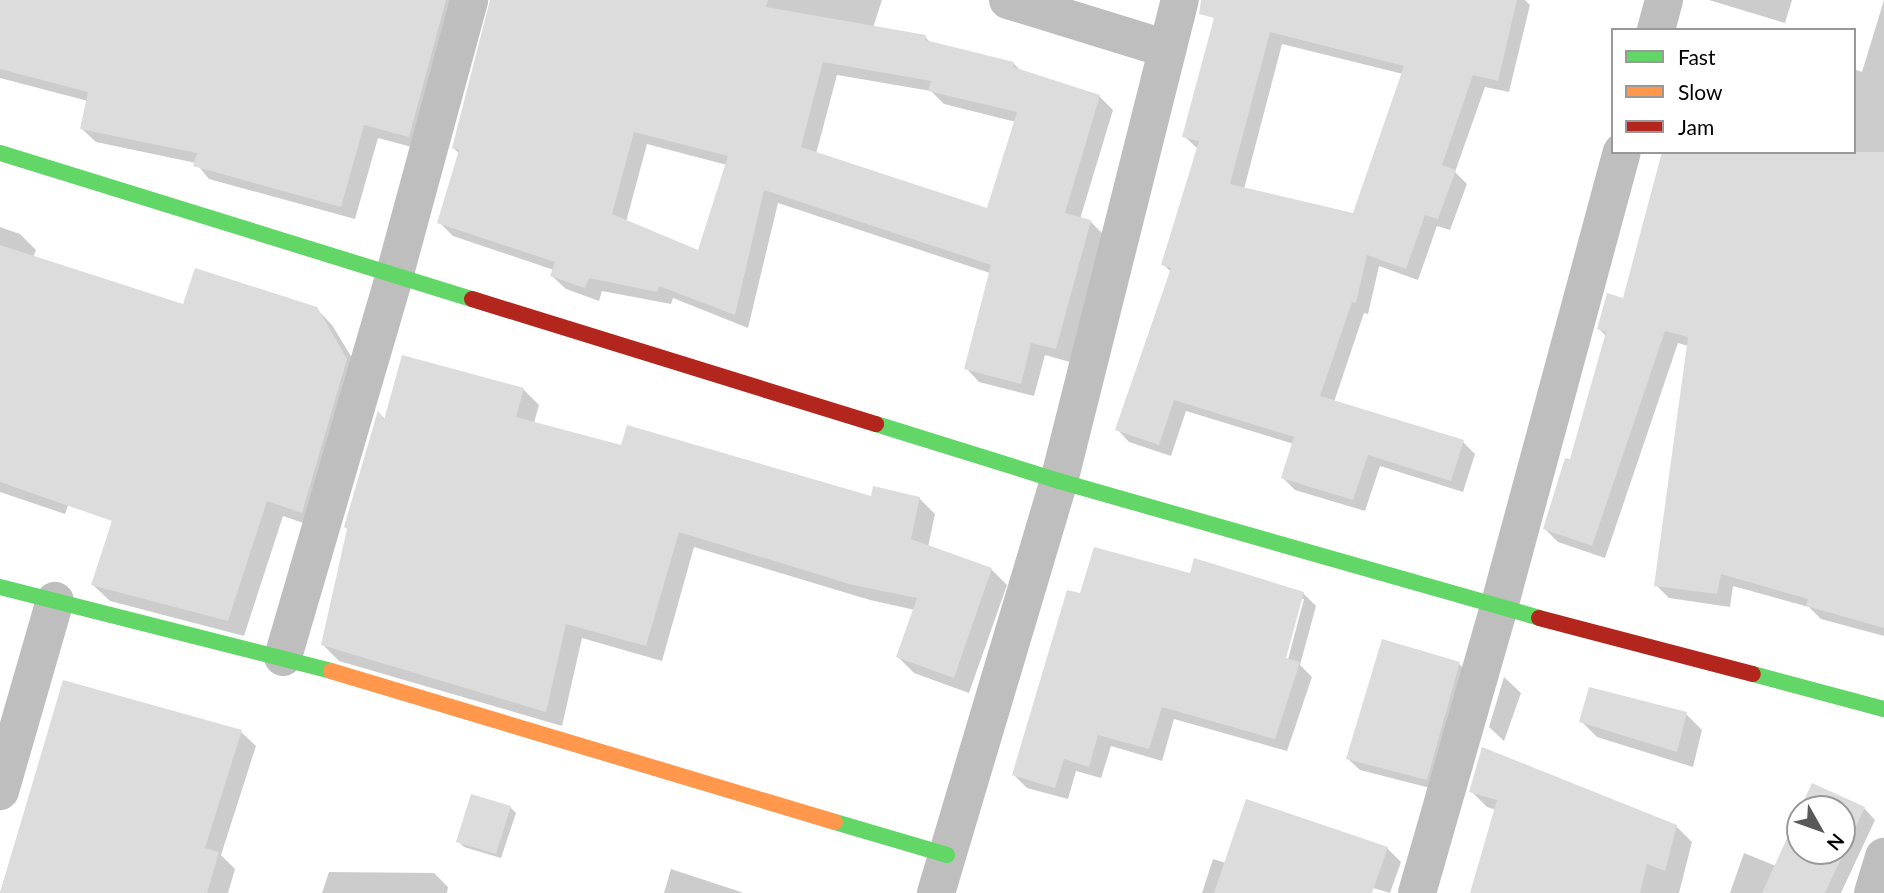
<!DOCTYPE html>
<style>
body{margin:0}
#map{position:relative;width:1884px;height:893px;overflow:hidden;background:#fff;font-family:Lato,sans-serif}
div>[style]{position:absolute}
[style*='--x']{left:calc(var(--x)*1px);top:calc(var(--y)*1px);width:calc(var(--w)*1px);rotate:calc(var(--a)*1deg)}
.shadow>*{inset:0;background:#0003}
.building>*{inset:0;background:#dcdcdc}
.street>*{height:38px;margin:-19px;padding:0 19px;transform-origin:19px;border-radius:19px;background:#bebebe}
.fast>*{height:16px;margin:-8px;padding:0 8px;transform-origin:8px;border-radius:8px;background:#63d668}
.slow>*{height:16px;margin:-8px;padding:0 8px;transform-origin:8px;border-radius:8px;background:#ff974d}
.jam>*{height:16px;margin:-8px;padding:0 8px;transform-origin:8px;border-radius:8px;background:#b3261e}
span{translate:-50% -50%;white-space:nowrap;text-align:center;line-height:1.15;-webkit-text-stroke:6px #fff;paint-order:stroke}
.legend{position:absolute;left:1611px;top:28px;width:245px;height:126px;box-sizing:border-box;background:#fff;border:2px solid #999;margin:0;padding:9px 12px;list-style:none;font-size:21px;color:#000}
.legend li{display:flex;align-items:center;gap:14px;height:35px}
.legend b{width:35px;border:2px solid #999}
.north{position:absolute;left:1786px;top:795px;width:70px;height:70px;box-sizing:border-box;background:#fff;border:2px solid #999;border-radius:50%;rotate:130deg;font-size:19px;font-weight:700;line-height:28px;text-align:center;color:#000}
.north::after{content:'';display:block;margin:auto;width:24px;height:32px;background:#595959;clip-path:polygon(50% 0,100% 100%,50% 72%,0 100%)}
</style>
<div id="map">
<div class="shadow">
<div style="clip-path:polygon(0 0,466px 0,423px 150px,378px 138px,355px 219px,209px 179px,196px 163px,96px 142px,82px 129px,88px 101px,0 78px)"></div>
<div style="clip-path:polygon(evenodd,492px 0,882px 0,873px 28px,925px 37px,931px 43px,1014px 64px,1022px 72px,1099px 96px,1113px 110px,1080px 219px,1090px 221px,1104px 235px,1070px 362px,1045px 355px,1034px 396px,979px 382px,966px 368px,990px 273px,778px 203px,748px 328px,673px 298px,671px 304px,602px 291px,599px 301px,566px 289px,552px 276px,554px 270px,453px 236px,439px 222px,460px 154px,453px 148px,492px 0,837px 75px,931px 91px,944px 104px,1016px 122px,988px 210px,816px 154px,837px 75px,492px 0,647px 144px,727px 165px,699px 252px,626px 222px,647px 144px)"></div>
<div style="clip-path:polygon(evenodd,1209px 0,1525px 0,1530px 5px,1509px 92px,1485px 87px,1455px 172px,1467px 184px,1450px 230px,1437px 226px,1418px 280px,1379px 266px,1368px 314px,1364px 313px,1334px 402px,1463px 442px,1475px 454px,1463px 492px,1380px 466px,1365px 511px,1295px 490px,1283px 478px,1294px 444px,1186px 411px,1171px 456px,1129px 442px,1117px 429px,1171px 272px,1163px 264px,1198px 149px,1184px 136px,1217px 15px,1209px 0,1282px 44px,1403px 74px,1355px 215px,1244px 189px,1282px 44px)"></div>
<div style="clip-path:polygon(1709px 0,1792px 0,1785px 23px)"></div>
<div style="clip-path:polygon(1884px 0,1884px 636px,1821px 619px,1809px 607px,1733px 586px,1730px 607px,1669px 598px,1656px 585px,1688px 346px,1678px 343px,1605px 558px,1558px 542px,1545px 529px,1571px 462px,1607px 337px,1599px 329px,1624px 300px,1854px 152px,1854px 69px,1862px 72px)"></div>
<div style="clip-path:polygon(0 227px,20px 234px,36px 250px,33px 257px,185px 306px,316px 308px,332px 325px,363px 376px,318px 528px,283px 516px,244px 636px,110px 601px,93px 585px,127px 470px,86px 456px,65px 514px,0 492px)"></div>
<div style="clip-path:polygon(523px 389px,539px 405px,534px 423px,622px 447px,872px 498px,919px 498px,935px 514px,928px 547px,991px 569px,1007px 585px,969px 693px,914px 673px,898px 657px,915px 610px,870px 600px,694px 547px,662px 661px,582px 638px,562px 726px,339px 661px,323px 645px,379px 413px,386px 420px)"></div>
<div style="clip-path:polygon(evenodd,1191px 575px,1303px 593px,1316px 606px,1300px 665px,1312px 677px,1287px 751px,1174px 719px,1162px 761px,1111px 746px,1101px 778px,1076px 771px,1068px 799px,1027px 788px,1014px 775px,1081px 596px,1191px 575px,1301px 599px,1304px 599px,1286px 667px,1282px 666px,1301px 599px)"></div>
<div style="clip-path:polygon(1459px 664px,1471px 675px,1438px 790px,1360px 770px,1348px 759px)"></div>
<div style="clip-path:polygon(1504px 677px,1521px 693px,1504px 741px,1489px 727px)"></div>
<div style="clip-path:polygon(64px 682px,241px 732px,256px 746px,221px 855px,235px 869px,228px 893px,0 893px)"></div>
<div style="clip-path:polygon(1686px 714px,1702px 730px,1693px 767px,1597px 737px,1581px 721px)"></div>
<div style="clip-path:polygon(1471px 791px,1676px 826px,1692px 842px,1679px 893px,1484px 893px,1496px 810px,1487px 807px)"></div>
<div style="clip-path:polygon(510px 807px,516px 813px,501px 858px,464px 847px,458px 841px)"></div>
<div style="clip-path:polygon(1864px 808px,1875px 820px,1841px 893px,1730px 893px,1744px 853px,1776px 866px,1800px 814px,1800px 851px,1842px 851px,1842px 809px,1802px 809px)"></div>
<div style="clip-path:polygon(1387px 848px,1401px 862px,1390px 893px,1356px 883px,1353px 893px,1202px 893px,1213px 859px,1226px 863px)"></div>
<div style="clip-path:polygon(671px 869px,741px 892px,743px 893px,664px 893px)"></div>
<div style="clip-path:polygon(329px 872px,434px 873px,448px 887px,447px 893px,322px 893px)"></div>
</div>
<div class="building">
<div style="clip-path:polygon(0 0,446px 0,409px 137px,364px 125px,341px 207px,193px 166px,197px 153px,80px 129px,88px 92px,0 69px)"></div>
<div style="clip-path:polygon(evenodd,490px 0,768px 0,766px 7px,926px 35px,925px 40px,1014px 62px,1013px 67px,1100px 95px,1065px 213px,1091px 220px,1056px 349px,1031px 343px,1021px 384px,964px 369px,991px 265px,764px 190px,735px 315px,659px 286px,657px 292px,589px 278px,585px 288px,550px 276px,555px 262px,437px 223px,459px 150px,452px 148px,490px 0,823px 62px,931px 81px,928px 91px,1017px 112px,987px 208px,801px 147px,823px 62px,490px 0,634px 132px,728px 156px,698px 250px,612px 214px,634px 132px)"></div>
<div style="clip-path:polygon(evenodd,1201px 0,1517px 0,1498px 81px,1473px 75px,1442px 165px,1456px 170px,1438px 219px,1425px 215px,1406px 269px,1367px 255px,1356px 303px,1352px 302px,1320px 396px,1464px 440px,1451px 481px,1368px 455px,1353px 500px,1281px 478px,1294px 437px,1174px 400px,1159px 445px,1115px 430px,1171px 268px,1161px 265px,1199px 141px,1182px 137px,1214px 18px,1199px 14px,1201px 0,1270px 32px,1404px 66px,1353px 213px,1230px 184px,1270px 32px)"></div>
<div style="clip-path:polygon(1662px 152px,1884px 152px,1884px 628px,1806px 606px,1808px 599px,1721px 574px,1717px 594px,1654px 586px,1688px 337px,1665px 331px,1592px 546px,1543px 529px,1565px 458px,1570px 459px,1606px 332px,1597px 329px,1607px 293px,1623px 298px)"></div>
<div style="clip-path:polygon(0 245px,183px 304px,195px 268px,317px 307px,347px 359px,302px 513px,267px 501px,228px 621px,91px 585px,112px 521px,0 482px)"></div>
<div style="clip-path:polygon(402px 355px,524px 388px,516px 417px,621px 445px,627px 425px,871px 496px,873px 486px,920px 497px,911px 539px,992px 568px,954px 678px,896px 657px,917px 598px,853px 585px,679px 532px,646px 646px,566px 624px,546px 712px,321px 645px,347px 529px,344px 527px,378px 410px,384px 420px)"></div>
<div style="clip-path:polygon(1094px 547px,1190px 573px,1194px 558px,1304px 592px,1286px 658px,1300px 662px,1275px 739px,1162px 707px,1149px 749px,1098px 735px,1089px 767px,1064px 759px,1055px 788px,1012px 775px,1067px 590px,1080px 593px)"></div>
<div style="clip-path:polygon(1382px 639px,1460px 662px,1427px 780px,1346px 759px)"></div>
<div style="clip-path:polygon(63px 680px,242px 730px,205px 848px,219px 852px,207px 893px,0 893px)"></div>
<div style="clip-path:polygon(1589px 687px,1687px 712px,1677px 752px,1579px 722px)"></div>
<div style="clip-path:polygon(1482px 747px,1677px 825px,1665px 871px,1647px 864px,1640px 893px,1470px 893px,1497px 800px,1469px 792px)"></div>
<div style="clip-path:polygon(1812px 783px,1865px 807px,1825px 893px,1762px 893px,1800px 810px,1800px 851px,1842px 851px,1842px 809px,1800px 809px)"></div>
<div style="clip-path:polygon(471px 794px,511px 806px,496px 854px,456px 842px)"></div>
<div style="clip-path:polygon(1246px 799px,1388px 847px,1372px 893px,1214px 893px)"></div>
</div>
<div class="street">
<div style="--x:1008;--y:0;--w:166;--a:17.1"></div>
<div style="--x:1656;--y:30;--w:31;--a:-75"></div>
<div style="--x:283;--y:657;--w:396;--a:-73.7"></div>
<div style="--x:394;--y:277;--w:287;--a:-74.8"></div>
<div style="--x:0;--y:791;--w:198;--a:-73.9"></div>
<div style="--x:936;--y:893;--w:430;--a:-73.4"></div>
<div style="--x:1059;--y:481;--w:496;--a:-75.9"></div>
<div style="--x:1417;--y:893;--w:298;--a:-74"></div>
<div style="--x:1499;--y:607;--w:471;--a:-74.9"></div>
<div style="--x:1873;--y:893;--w:38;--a:-73"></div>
</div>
<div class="fast">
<div style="--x:0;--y:153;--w:494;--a:17.2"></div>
<div style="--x:876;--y:424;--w:192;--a:17.3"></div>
<div style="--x:1059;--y:481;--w:499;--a:15.9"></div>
<div style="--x:0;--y:587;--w:341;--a:14.2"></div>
<div style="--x:1753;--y:674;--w:136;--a:15"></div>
<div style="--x:835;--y:822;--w:117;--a:16.4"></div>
</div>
<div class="slow">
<div style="--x:331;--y:671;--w:526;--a:16.68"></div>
</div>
<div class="jam">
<div style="--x:472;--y:299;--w:423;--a:17.2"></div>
<div style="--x:1539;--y:618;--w:221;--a:14.7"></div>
</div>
<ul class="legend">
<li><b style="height:9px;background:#63d668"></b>Fast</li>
<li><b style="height:9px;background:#ff974d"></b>Slow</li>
<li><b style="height:9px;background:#b3261e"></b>Jam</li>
</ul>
<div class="north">N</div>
</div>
